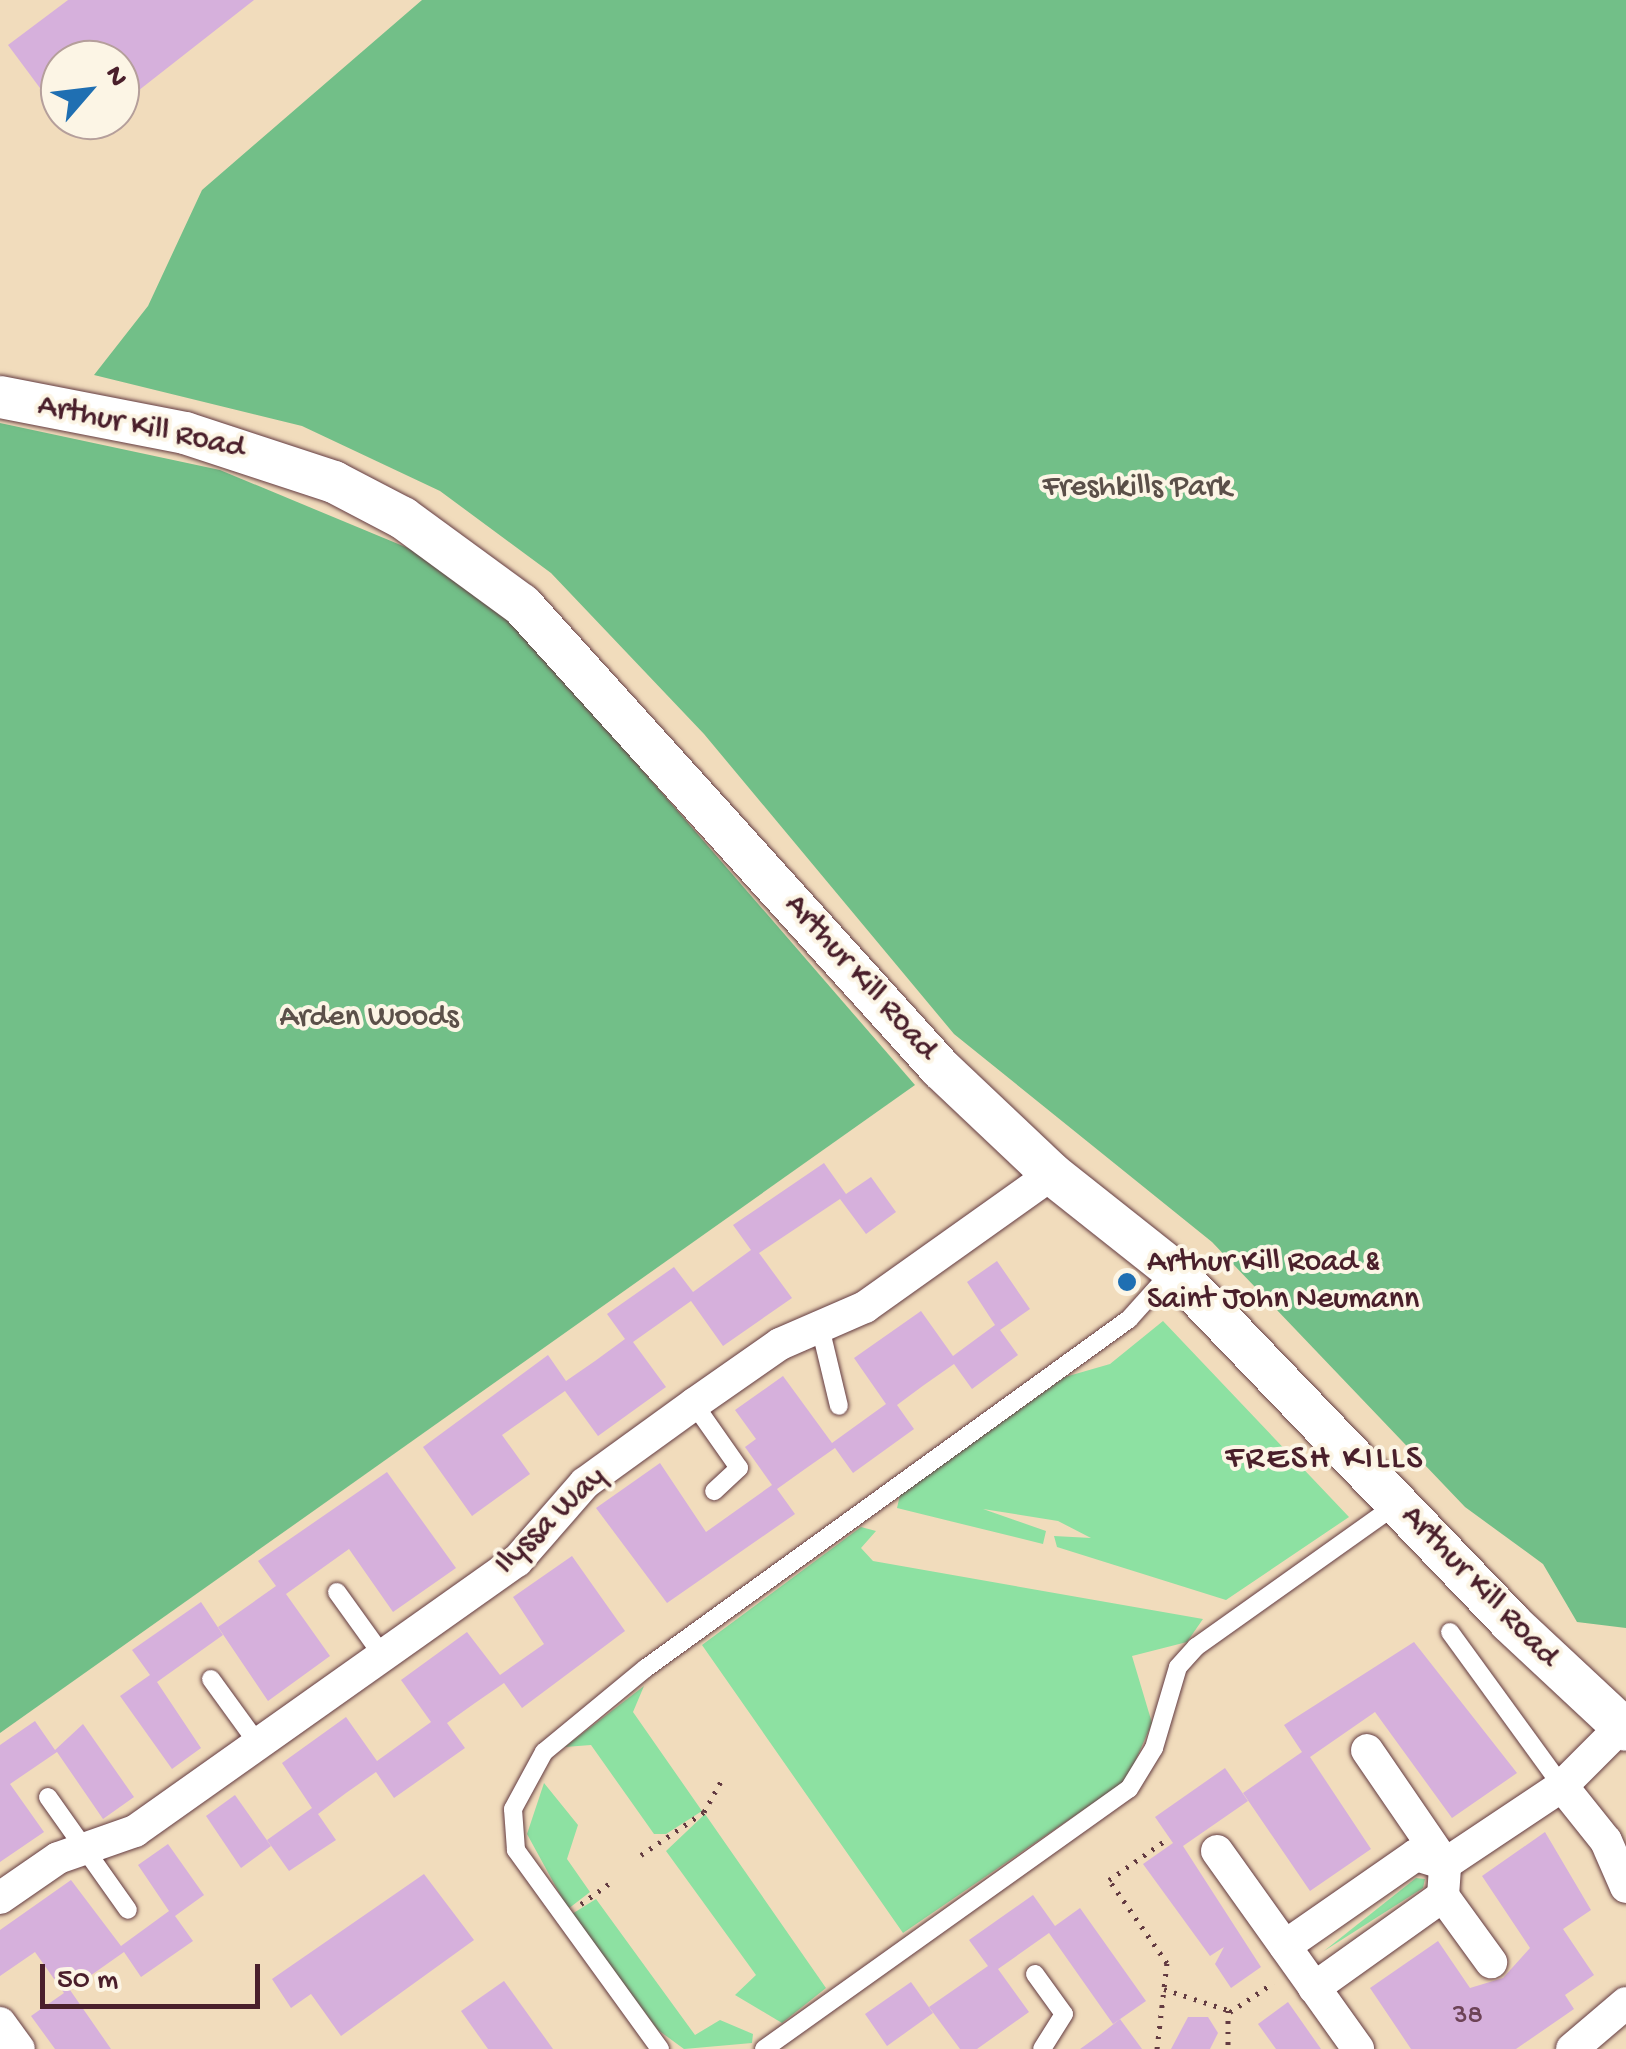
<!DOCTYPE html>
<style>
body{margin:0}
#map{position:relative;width:1626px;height:2049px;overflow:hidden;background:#f1dcbc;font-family:"Gochi Hand",sans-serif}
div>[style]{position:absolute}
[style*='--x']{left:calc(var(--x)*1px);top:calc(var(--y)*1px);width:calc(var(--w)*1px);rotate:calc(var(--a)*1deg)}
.green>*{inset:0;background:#8de1a2}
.forest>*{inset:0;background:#72bf88}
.building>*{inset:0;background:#d6b0dc}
.path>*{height:5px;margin-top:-2.5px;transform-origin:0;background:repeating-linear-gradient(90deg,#633b41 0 2.5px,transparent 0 10.5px)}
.roads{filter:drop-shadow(0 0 2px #633b41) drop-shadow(0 0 2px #633b41)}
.service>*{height:18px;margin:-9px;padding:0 9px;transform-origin:9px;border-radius:9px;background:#fff}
.minor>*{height:32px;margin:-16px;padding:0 16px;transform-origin:16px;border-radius:16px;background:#fff}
.tertiary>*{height:42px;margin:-21px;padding:0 21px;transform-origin:21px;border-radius:21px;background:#fff}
.dots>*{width:28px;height:28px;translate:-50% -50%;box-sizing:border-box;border:5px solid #fcf5e5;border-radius:50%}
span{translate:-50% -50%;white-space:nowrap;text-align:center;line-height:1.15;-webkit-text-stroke:8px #fcf5e5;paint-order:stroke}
.number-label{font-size:28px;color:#6d4357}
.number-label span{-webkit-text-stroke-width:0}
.street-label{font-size:32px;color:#4a1f2b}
.park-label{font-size:32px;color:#5b5049}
.poi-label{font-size:32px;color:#4a1f2b}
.left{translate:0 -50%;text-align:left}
.neighbourhood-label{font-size:35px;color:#4a1f2b;letter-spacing:2.5px}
.north{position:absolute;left:40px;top:40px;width:100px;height:100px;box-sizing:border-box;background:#fcf5e5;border:2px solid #b59f9b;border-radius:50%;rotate:62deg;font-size:28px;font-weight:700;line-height:40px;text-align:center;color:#4a1f2b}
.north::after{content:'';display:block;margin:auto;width:35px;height:45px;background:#1f6fb2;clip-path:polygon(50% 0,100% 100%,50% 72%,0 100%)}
.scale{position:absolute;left:40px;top:1964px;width:220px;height:45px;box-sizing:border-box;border:5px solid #4a1f2b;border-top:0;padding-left:12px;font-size:30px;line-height:35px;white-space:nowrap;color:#4a1f2b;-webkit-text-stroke:8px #fcf5e5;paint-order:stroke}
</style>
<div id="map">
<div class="green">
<div style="clip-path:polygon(1163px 1321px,1349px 1517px,1226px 1600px,1057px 1547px,1054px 1536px,1091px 1538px,1058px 1521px,983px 1509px,1046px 1531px,1043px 1544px,897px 1508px,900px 1495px,1065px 1377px,1110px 1364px)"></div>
<div style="clip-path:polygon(861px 1527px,876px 1531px,861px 1548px,873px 1561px,1203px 1619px,1187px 1642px,1132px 1656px,1152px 1723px,1127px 1780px,903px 1933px,702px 1645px)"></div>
<div style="clip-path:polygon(644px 1686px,633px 1712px,702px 1811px,666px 1834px,654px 1834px,591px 1745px,565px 1747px)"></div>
<div style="clip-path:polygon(544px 1783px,578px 1825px,567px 1859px,590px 1892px,568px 1909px,527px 1834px)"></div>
<div style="clip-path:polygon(705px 1814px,826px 1988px,782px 2023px,735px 1995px,756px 1975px,666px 1851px)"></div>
<div style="clip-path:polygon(1416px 1878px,1425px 1879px,1423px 1888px,1324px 1951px)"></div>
<div style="clip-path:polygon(596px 1899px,695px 2035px,720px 2020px,753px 2034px,752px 2043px,684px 2049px,658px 2030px,572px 1914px)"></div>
</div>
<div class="forest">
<div style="clip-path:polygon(422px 0,1626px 0,1626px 1628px,1577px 1622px,1543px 1564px,1465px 1507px,1212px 1242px,954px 1034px,704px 734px,551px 573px,440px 491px,302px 426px,94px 375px,148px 306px,202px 190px)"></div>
<div style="clip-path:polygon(0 423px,220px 470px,432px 558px,514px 622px,915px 1085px,0 1733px)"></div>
</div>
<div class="building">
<div style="clip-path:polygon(68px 0,254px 0,120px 105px,120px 60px,60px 60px,60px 115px,8px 45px)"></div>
<div style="clip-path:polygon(824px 1163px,846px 1194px,871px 1177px,896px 1212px,866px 1234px,840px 1199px,759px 1253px,792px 1298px,723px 1346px,691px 1301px,633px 1342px,666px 1387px,598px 1436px,565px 1391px,502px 1435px,530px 1474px,472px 1516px,423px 1447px,548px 1355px,566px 1381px,595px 1361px,625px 1339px,607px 1314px,674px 1267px,693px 1292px,751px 1250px,733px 1225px)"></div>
<div style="clip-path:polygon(997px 1261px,1030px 1309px,1000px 1330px,1018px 1355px,972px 1389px,954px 1364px,924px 1385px,897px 1405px,914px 1429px,853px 1473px,835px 1448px,805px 1469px,777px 1489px,795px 1514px,667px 1603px,596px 1508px,660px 1463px,706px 1532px,772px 1485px,745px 1447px,756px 1439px,735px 1410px,783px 1376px,832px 1443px,886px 1404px,854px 1358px,921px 1311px,953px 1356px,995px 1325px,967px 1282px)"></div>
<div style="clip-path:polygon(387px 1472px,456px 1568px,393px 1612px,349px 1549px,286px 1594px,330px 1656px,268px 1701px,218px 1627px,276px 1586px,258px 1561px)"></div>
<div style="clip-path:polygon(572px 1556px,625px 1631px,522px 1708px,504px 1683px,475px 1703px,447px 1723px,465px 1748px,394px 1798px,376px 1772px,346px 1793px,318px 1814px,336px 1840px,289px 1871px,267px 1840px,312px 1808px,282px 1763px,346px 1717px,377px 1761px,431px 1722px,401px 1680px,467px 1632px,500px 1675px,544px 1644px,513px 1597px)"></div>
<div style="clip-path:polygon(201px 1602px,223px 1635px,157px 1682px,201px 1748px,172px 1769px,120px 1696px,150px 1675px,132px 1650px)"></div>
<div style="clip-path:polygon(1414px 1642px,1517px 1773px,1452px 1818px,1375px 1712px,1310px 1757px,1371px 1849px,1310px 1891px,1243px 1793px,1302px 1752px,1284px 1725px)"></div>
<div style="clip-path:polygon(35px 1721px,55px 1750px,83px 1724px,134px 1797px,103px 1819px,57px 1752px,10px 1784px,44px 1832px,0 1862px,0 1745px)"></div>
<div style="clip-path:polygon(1225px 1768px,1248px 1801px,1183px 1846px,1261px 1967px,1231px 1988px,1215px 1964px,1224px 1947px,1210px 1956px,1143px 1864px,1173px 1843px,1155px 1817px)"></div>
<div style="clip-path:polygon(235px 1795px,271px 1846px,241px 1868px,206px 1816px)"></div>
<div style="clip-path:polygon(1545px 1832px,1591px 1910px,1563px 1929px,1594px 1975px,1565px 1995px,1574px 2009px,1516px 2049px,1411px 2049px,1370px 1988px,1438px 1941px,1470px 1988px,1503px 1978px,1530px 1948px,1482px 1876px)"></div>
<div style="clip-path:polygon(168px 1844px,204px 1895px,175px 1916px,193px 1941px,141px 1977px,124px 1952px,70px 1990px,111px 2049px,55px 2049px,31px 2016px,64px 1993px,35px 1952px,0 1976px,0 1930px,71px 1880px,121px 1946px,169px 1911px,138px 1865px)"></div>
<div style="clip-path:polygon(424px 1874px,474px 1940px,341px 2036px,311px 1994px,291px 2008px,272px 1979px)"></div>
<div style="clip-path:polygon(1033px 1895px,1055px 1926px,1080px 1908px,1146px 2001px,1113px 2024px,1049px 1933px,998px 1969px,1029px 2012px,977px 2049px,960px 2049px,929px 2007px,988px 1966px,969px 1940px)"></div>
<div style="clip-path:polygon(504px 1981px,553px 2049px,488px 2049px,461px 2011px)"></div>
<div style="clip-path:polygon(911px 1982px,933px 2013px,887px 2046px,865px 2014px)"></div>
<div style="clip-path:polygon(1288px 2002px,1321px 2049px,1276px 2049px,1258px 2024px)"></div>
<div style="clip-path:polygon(1188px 2017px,1208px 2017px,1218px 2033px,1210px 2049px,1171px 2049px)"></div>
<div style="clip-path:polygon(1120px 2019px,1142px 2049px,1080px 2049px,1101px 2034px)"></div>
</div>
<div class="path">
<div style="--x:641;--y:1855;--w:76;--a:-34.3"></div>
<div style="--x:704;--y:1812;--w:39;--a:-61"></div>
<div style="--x:581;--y:1904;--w:37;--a:-36"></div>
<div style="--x:1164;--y:1989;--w:67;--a:18.2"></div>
<div style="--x:1228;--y:2010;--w:39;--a:90"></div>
<div style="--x:1230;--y:2012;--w:52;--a:-34"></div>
<div style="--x:1157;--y:2049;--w:87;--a:-83.4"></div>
<div style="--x:1167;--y:1963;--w:101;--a:-124.9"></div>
<div style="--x:1109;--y:1880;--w:66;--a:-35.1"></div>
</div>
<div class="roads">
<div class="service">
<div style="--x:820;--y:1327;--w:81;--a:76.5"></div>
<div style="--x:694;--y:1404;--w:78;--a:54.9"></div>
<div style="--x:739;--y:1468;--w:34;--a:137"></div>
<div style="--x:337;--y:1592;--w:79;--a:54.3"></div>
<div style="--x:1450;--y:1632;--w:190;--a:54"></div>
<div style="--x:211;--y:1679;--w:80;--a:54.1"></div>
<div style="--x:48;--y:1797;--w:138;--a:54.7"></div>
<div style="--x:1035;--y:1974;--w:49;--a:54.1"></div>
<div style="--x:1064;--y:2014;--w:41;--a:122.2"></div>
<div style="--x:660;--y:2049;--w:246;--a:-125.9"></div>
<div style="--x:516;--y:1850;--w:41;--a:-94.2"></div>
<div style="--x:513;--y:1809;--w:65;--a:-61.5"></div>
<div style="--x:544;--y:1752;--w:132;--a:-39.5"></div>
<div style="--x:646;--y:1668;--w:596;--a:-35.85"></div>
<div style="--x:1129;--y:1319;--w:66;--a:-48.1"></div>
<div style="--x:764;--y:2049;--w:448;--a:-35.5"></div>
<div style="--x:1129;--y:1789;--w:48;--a:-58.6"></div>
<div style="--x:1154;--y:1748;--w:84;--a:-73.5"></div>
<div style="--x:1178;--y:1667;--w:27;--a:-48"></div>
<div style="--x:1196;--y:1647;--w:245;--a:-35.4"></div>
</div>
<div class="minor">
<div style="--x:1562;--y:1786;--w:70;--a:51.3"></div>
<div style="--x:1606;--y:1841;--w:50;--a:66.5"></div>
<div style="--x:1217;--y:1851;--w:243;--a:54.5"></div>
<div style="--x:1445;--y:1864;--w:141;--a:-33.7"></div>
<div style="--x:1562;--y:1786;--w:83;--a:-45"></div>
<div style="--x:1443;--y:1896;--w:82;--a:54"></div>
<div style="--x:0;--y:1898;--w:70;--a:-34.6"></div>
<div style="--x:58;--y:1858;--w:82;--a:-19.3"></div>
<div style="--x:135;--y:1831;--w:468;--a:-35.3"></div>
<div style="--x:517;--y:1561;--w:103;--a:-48.9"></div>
<div style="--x:585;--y:1483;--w:135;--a:-35.9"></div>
<div style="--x:694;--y:1404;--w:105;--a:-34.9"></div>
<div style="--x:780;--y:1344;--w:93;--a:-23.5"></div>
<div style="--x:865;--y:1307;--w:229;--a:-35.4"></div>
<div style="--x:1285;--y:1946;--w:160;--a:-34.8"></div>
<div style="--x:1416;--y:1855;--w:30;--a:17"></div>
<div style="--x:1314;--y:1988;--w:158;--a:-35.5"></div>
<div style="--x:1443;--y:1896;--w:32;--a:-86"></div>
<div style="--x:1445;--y:1864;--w:138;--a:-124.4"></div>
<div style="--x:0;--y:2023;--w:32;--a:54"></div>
<div style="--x:1572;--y:2049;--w:71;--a:-40.4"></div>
</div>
<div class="tertiary">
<div style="--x:0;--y:397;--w:188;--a:11"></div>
<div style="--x:185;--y:433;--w:157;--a:18.2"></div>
<div style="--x:334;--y:482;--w:78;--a:27.6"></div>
<div style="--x:403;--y:518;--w:147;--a:36.2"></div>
<div style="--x:522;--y:605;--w:625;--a:47.92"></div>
<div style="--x:941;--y:1069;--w:153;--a:43.4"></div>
<div style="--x:1052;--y:1174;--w:154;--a:38.4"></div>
<div style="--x:1173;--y:1270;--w:487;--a:46.2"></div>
<div style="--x:1510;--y:1622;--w:158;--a:43"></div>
</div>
</div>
<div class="dots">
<div style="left:1127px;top:1282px;background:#1f6fb2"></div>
</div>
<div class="number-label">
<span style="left:1468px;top:2017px">38</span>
</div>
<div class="street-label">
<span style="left:141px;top:428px;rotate:12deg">Arthur Kill Road</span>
<span style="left:860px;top:978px;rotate:48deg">Arthur Kill Road</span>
<span style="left:551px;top:1521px;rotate:-44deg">Ilyssa Way</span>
<span style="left:1479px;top:1587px;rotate:46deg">Arthur Kill Road</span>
</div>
<div class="park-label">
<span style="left:1137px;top:488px">Freshkills Park</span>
<span style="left:369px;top:1018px">Arden Woods</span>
</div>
<div class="poi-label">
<span class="left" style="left:1147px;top:1282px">Arthur Kill Road &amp;<br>Saint John Neumann</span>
</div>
<div class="neighbourhood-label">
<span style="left:1325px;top:1460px">FRESH KILLS</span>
</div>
<div class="north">N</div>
<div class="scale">50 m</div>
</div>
